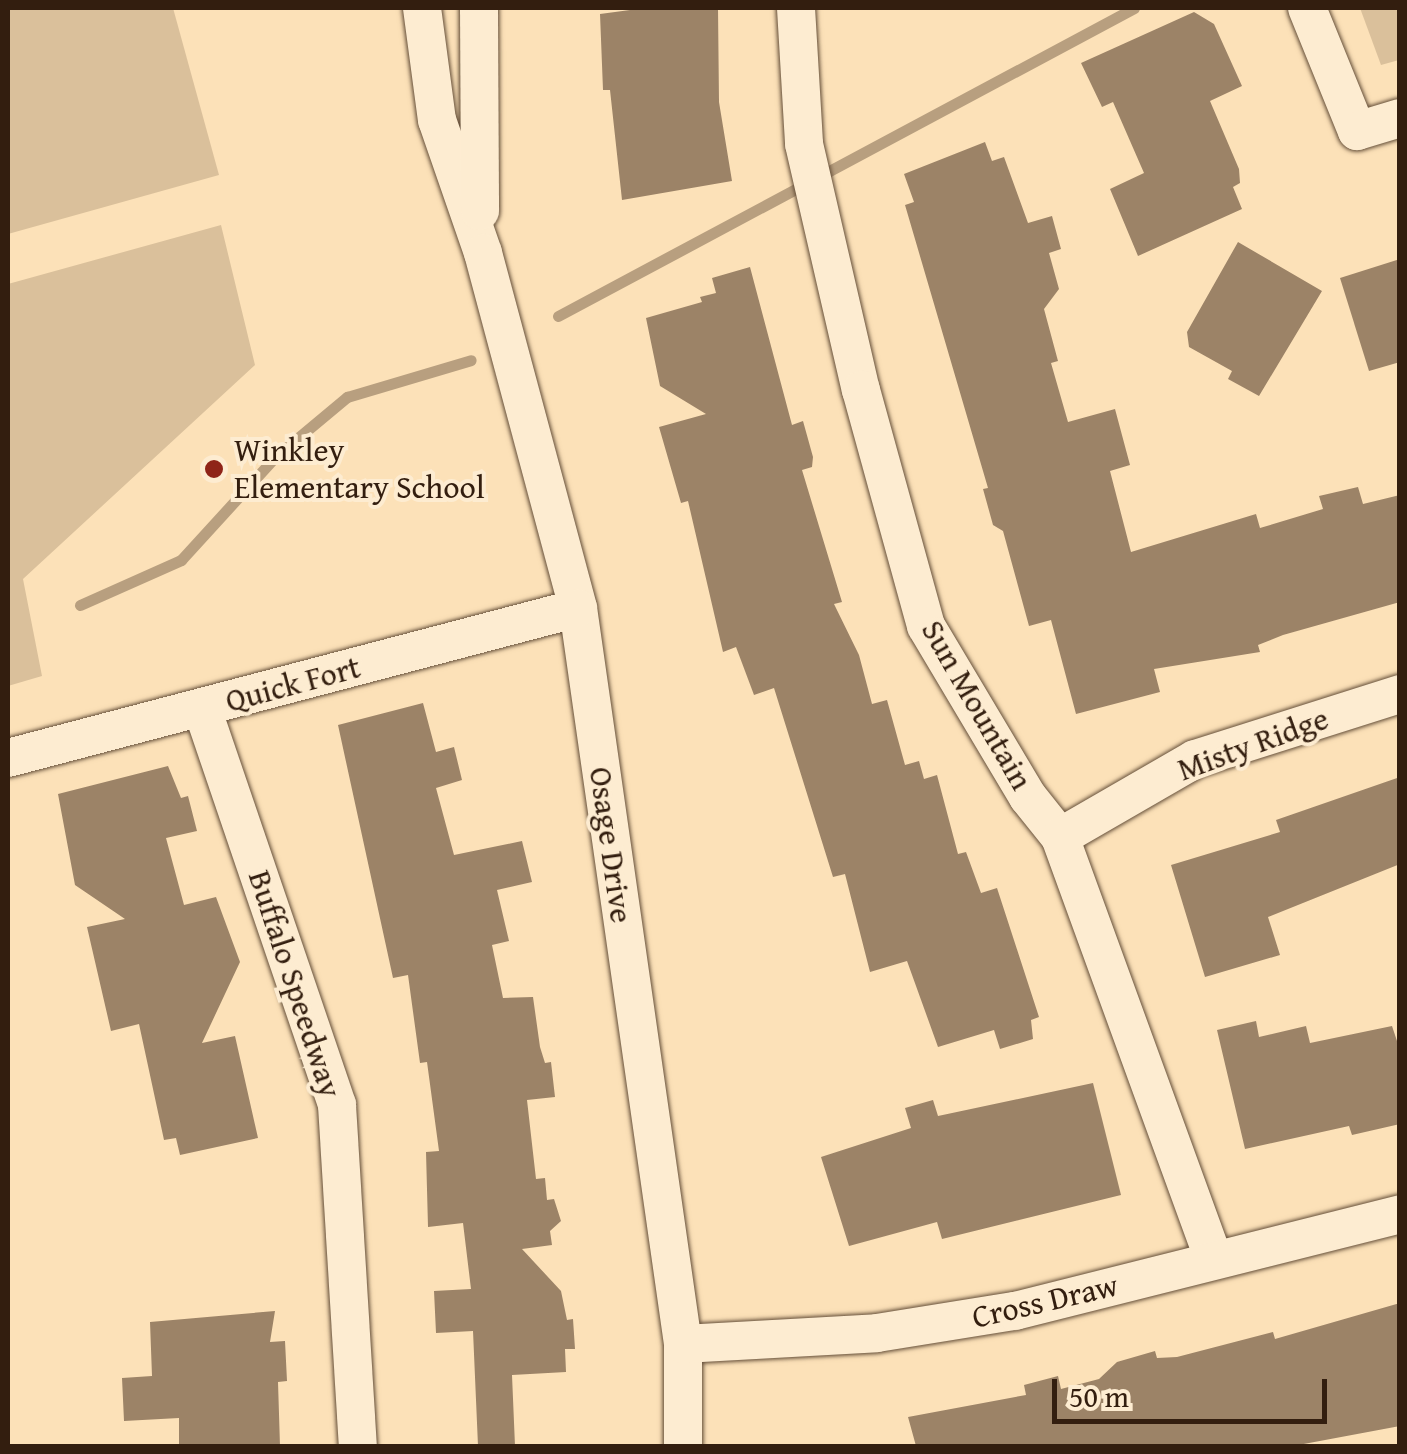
<!DOCTYPE html>
<style>
body{margin:0}
#map{position:relative;width:1407px;height:1454px;overflow:hidden;background:#fce1b8;font-family:"Gentium Book Plus",serif}
div>[style]{position:absolute}
[style*='--x']{left:calc(var(--x)*1px);top:calc(var(--y)*1px);width:calc(var(--w)*1px);rotate:calc(var(--a)*1deg)}
.green>*{inset:0;background:#dac09b}
.stream>*{height:11px;margin:-5.5px;padding:0 5.5px;transform-origin:5.5px;border-radius:5.5px;background:#b89f7f}
.building>*{inset:0;background:#9c8367}
.roads{filter:drop-shadow(0 0 2px #654f39) drop-shadow(0 0 2px #654f39)}
.minor>*{height:38px;margin:-19px;padding:0 19px;transform-origin:19px;border-radius:19px;background:#fdecd1}
.dots>*{width:28px;height:28px;translate:-50% -50%;box-sizing:border-box;border:5px solid #fdecd1;border-radius:50%}
span{translate:-50% -50%;white-space:nowrap;text-align:center;line-height:1.15;-webkit-text-stroke:8px #fdecd1;paint-order:stroke}
.poi-label{font-size:32px;color:#331e0f}
.left{translate:0 -50%;text-align:left}
.street-label{font-size:32px;color:#331e0f}
.frame{position:absolute;inset:0;border:10px solid #331e0f;pointer-events:none}
.scale{position:absolute;left:1052px;top:1379px;width:275px;height:45px;box-sizing:border-box;border:5px solid #331e0f;border-top:0;padding-left:12px;font-size:30px;line-height:35px;white-space:nowrap;color:#331e0f;-webkit-text-stroke:8px #fdecd1;paint-order:stroke}
</style>
<div id="map">
<div class="green">
<div style="clip-path:polygon(8px 8px,173px 8px,219px 175px,8px 234px)"></div>
<div style="clip-path:polygon(1360px 8px,1399px 8px,1399px 60px,1381px 65px)"></div>
<div style="clip-path:polygon(221px 225px,255px 365px,23px 579px,42px 676px,8px 686px,8px 284px)"></div>
</div>
<div class="stream">
<div style="--x:558;--y:316;--w:653;--a:-28.13"></div>
<div style="--x:80;--y:605;--w:111;--a:-24"></div>
<div style="--x:181;--y:560;--w:139;--a:-47.6"></div>
<div style="--x:275;--y:457;--w:94;--a:-39.8"></div>
<div style="--x:347;--y:397;--w:129;--a:-16.6"></div>
</div>
<div class="building">
<div style="clip-path:polygon(645px 8px,718px 8px,719px 102px,732px 181px,622px 200px,610px 90px,603px 90px,600px 14px)"></div>
<div style="clip-path:polygon(1194px 12px,1214px 24px,1242px 86px,1210px 101px,1239px 169px,1240px 183px,1233px 187px,1242px 209px,1138px 256px,1110px 189px,1144px 173px,1113px 102px,1102px 107px,1081px 63px)"></div>
<div style="clip-path:polygon(985px 142px,992px 161px,1004px 157px,1028px 223px,1052px 216px,1061px 249px,1049px 253px,1059px 289px,1044px 309px,1058px 361px,1051px 363px,1068px 422px,1115px 409px,1130px 465px,1110px 471px,1131px 552px,1256px 514px,1260px 528px,1323px 509px,1319px 496px,1358px 487px,1363px 504px,1400px 495px,1400px 602px,1283px 635px,1258px 645px,1260px 652px,1154px 669px,1160px 692px,1076px 714px,1051px 620px,1029px 626px,1003px 531px,993px 525px,983px 489px,988px 488px,905px 205px,914px 202px,904px 174px)"></div>
<div style="clip-path:polygon(1238px 242px,1322px 291px,1259px 396px,1228px 379px,1232px 371px,1189px 347px,1187px 332px)"></div>
<div style="clip-path:polygon(1400px 259px,1400px 362px,1369px 371px,1340px 278px)"></div>
<div style="clip-path:polygon(750px 267px,792px 425px,803px 421px,813px 457px,812px 467px,802px 470px,842px 602px,834px 604px,859px 655px,872px 704px,887px 700px,905px 765px,919px 761px,924px 779px,937px 775px,958px 854px,966px 852px,981px 893px,997px 888px,1039px 1017px,1031px 1020px,1033px 1039px,1000px 1049px,994px 1030px,938px 1047px,907px 961px,870px 972px,845px 874px,833px 877px,774px 688px,754px 695px,736px 647px,723px 652px,688px 501px,681px 503px,659px 427px,706px 414px,660px 386px,646px 318px,702px 302px,700px 297px,716px 293px,712px 278px)"></div>
<div style="clip-path:polygon(423px 703px,436px 752px,454px 747px,462px 780px,436px 788px,454px 855px,522px 841px,532px 882px,497px 890px,509px 941px,492px 945px,503px 998px,533px 997px,540px 1047px,545px 1063px,551px 1062px,555px 1097px,527px 1100px,536px 1179px,545px 1178px,547px 1200px,554px 1199px,561px 1221px,550px 1231px,552px 1245px,522px 1249px,561px 1291px,567px 1320px,573px 1319px,575px 1349px,565px 1349px,566px 1372px,512px 1375px,515px 1446px,478px 1446px,473px 1331px,436px 1333px,434px 1291px,471px 1289px,463px 1223px,428px 1227px,426px 1152px,439px 1151px,427px 1062px,420px 1063px,408px 975px,393px 978px,338px 725px)"></div>
<div style="clip-path:polygon(168px 766px,181px 798px,188px 796px,197px 831px,166px 838px,184px 905px,216px 897px,240px 962px,202px 1043px,235px 1036px,258px 1138px,180px 1155px,176px 1138px,164px 1140px,139px 1024px,111px 1031px,87px 927px,125px 919px,75px 885px,58px 794px)"></div>
<div style="clip-path:polygon(1400px 777px,1400px 864px,1268px 917px,1280px 955px,1205px 977px,1171px 865px,1280px 832px,1276px 820px)"></div>
<div style="clip-path:polygon(1256px 1021px,1259px 1037px,1306px 1026px,1310px 1043px,1392px 1026px,1400px 1050px,1400px 1124px,1352px 1135px,1349px 1126px,1245px 1149px,1217px 1030px)"></div>
<div style="clip-path:polygon(1093px 1083px,1121px 1195px,942px 1239px,937px 1222px,849px 1246px,821px 1157px,911px 1128px,905px 1108px,933px 1100px,938px 1116px)"></div>
<div style="clip-path:polygon(1400px 1303px,1400px 1426px,1293px 1446px,916px 1446px,908px 1417px,1026px 1395px,1024px 1385px,1058px 1376px,1061px 1389px,1099px 1379px,1117px 1362px,1155px 1351px,1157px 1358px,1177px 1357px,1273px 1332px,1275px 1339px)"></div>
<div style="clip-path:polygon(275px 1311px,270px 1342px,285px 1341px,287px 1381px,278px 1382px,280px 1446px,179px 1446px,179px 1418px,124px 1421px,122px 1378px,152px 1376px,150px 1322px)"></div>
</div>
<div class="roads">
<div class="minor">
<div style="--x:422;--y:8;--w:113;--a:82.4"></div>
<div style="--x:437;--y:120;--w:141;--a:70.9"></div>
<div style="--x:483;--y:253;--w:367;--a:75"></div>
<div style="--x:578;--y:608;--w:743;--a:81.88"></div>
<div style="--x:683;--y:1344;--w:102;--a:90"></div>
<div style="--x:479;--y:8;--w:203;--a:89.7"></div>
<div style="--x:796;--y:8;--w:136;--a:86.6"></div>
<div style="--x:804;--y:144;--w:253;--a:77"></div>
<div style="--x:861;--y:390;--w:245;--a:74.6"></div>
<div style="--x:926;--y:626;--w:199;--a:59.2"></div>
<div style="--x:1028;--y:797;--w:51;--a:51.3"></div>
<div style="--x:1060;--y:837;--w:450;--a:70"></div>
<div style="--x:1307;--y:8;--w:133;--a:67.9"></div>
<div style="--x:1357;--y:131;--w:45;--a:-16.8"></div>
<div style="--x:202;--y:708;--w:419;--a:71.2"></div>
<div style="--x:337;--y:1105;--w:342;--a:86.5"></div>
<div style="--x:8;--y:758;--w:589;--a:-14.74"></div>
<div style="--x:1060;--y:837;--w:156;--a:-30"></div>
<div style="--x:1195;--y:759;--w:215;--a:-17.6"></div>
<div style="--x:683;--y:1344;--w:194;--a:-3.2"></div>
<div style="--x:877;--y:1333;--w:140;--a:-9.1"></div>
<div style="--x:1015;--y:1311;--w:397;--a:-14.1"></div>
</div>
</div>
<div class="dots">
<div style="left:214px;top:469px;background:#8f2418"></div>
</div>
<div class="poi-label">
<span class="left" style="left:234px;top:469px">Winkley<br>Elementary School</span>
</div>
<div class="street-label">
<span style="left:293px;top:684px;rotate:-15deg">Quick Fort</span>
<span style="left:977px;top:705px;rotate:60deg">Sun Mountain</span>
<span style="left:1253px;top:744px;rotate:-20deg">Misty Ridge</span>
<span style="left:611px;top:845px;rotate:82deg">Osage Drive</span>
<span style="left:295px;top:984px;rotate:72deg">Buffalo Speedway</span>
<span style="left:1045px;top:1301px;rotate:-13deg">Cross Draw</span>
</div>
<div class="frame"></div>
<div class="scale">50 m</div>
</div>
